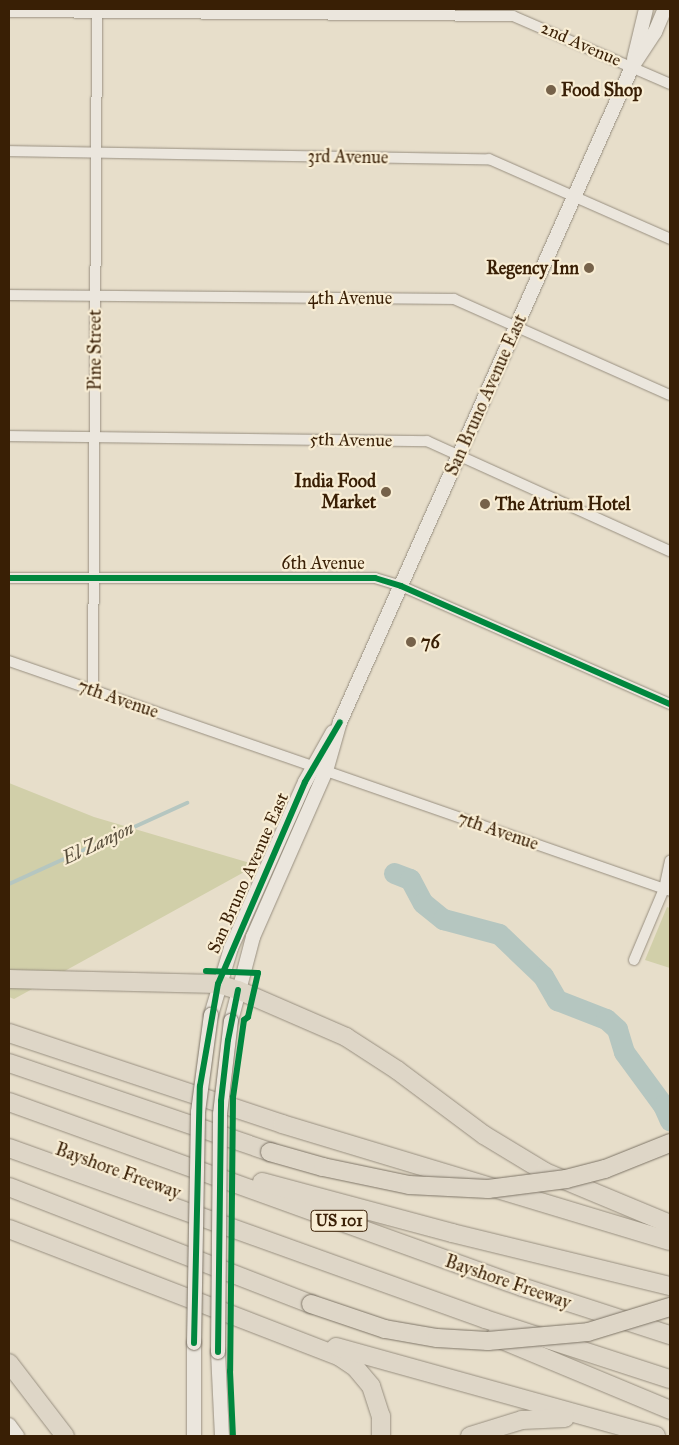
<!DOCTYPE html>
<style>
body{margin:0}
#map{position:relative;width:679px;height:1445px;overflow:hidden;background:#e7deca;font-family:"IM FELL Great Primer",serif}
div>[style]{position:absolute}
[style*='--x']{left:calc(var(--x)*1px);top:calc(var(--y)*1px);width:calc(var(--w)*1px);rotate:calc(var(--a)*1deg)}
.green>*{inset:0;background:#d1cfa9}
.stream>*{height:4px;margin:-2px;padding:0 2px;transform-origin:2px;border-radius:2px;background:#b5c6c0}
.river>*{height:21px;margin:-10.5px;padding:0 10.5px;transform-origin:10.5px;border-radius:10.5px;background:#b5c6c0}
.roads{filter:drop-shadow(0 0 1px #988f80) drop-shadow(0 0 1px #988f80)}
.street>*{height:10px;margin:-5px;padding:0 5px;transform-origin:5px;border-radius:5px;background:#ebe6dd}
.secondary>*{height:14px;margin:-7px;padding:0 7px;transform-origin:7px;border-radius:7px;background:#ebe6dd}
.highway>*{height:18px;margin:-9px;padding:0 9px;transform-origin:9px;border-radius:9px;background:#ded6c7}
.bridges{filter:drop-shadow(0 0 1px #7e7567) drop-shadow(0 0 1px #7e7567)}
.secondary-bridge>*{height:14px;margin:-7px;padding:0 7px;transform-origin:7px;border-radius:7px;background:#ebe6dd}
.highway-bridge>*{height:18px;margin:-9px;padding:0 9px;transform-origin:9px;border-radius:9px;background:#ded6c7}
.cycleway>*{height:6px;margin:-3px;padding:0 3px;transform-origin:3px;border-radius:3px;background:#00873e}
.dots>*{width:14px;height:14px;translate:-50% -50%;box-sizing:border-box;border:2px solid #f8edd4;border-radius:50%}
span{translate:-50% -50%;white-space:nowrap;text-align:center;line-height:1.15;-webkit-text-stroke:4.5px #f8edd4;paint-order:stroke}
.shield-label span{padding:1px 4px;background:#f8edd4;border:1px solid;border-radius:4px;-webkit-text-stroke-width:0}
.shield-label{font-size:16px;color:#391f05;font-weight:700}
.street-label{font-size:18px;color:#391f05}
.poi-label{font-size:18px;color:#391f05;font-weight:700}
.left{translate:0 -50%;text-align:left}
.right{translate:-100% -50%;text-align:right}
.water-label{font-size:19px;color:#584e3c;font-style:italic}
.frame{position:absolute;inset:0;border:10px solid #391f05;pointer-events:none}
</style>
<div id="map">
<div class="green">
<div style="clip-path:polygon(9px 783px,94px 817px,257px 865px,14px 999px,9px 997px)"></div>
<div style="clip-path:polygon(667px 907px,670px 908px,670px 968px,645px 960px)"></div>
</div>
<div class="stream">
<div style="--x:9;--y:884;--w:196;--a:-24.5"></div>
</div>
<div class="river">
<div style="--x:394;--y:873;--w:17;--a:21"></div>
<div style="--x:410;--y:879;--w:27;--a:62"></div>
<div style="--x:423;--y:903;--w:26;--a:39"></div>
<div style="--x:443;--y:919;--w:58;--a:15"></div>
<div style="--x:499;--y:934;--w:61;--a:43.7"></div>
<div style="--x:543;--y:976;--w:28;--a:60"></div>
<div style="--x:557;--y:1000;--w:53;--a:21.2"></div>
<div style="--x:606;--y:1019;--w:15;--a:42"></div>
<div style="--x:617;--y:1029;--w:24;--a:73"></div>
<div style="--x:624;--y:1052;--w:66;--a:53.7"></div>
<div style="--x:663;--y:1105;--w:17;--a:66"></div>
</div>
<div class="roads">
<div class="street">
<div style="--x:9;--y:12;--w:504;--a:0.45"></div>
<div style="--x:513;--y:16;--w:171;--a:23.4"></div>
<div style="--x:9;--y:151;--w:480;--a:1"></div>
<div style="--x:489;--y:159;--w:198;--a:23.8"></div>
<div style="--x:9;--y:295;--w:445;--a:0.5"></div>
<div style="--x:454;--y:299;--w:236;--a:24"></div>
<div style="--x:9;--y:436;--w:418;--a:0.7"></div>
<div style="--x:427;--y:441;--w:267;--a:24.4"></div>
<div style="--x:9;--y:578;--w:366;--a:0"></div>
<div style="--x:375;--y:578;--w:27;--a:17"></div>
<div style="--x:401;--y:586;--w:294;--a:23.7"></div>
<div style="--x:9;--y:661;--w:322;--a:19.1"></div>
<div style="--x:93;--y:690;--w:681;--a:-89.66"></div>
<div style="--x:326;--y:771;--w:364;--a:19.2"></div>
<div style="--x:634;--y:960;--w:77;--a:-67.1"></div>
<div style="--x:664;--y:889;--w:29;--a:-78"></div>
</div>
<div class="secondary">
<div style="--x:634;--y:59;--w:51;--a:-76.5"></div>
<div style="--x:211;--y:1015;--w:70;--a:-73.4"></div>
<div style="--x:231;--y:948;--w:182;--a:-66"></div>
<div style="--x:305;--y:782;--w:57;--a:-60.8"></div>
<div style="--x:231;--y:1021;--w:87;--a:-75.3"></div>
<div style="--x:253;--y:937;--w:181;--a:-66.3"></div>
<div style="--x:326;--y:771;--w:51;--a:-74.1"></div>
<div style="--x:340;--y:722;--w:717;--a:-65.97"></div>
<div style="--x:632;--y:67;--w:42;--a:-56.7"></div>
<div style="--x:655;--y:32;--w:25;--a:-67"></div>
<div style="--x:218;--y:1352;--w:84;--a:87.3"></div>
<div style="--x:9;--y:1425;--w:14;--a:54"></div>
<div style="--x:194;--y:1436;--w:93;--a:-90"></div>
</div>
<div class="highway">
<div style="--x:9;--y:979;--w:209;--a:1.4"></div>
<div style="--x:218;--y:984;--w:21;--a:17"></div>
<div style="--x:238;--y:990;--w:118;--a:23.5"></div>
<div style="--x:346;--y:1037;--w:61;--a:32.9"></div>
<div style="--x:397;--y:1070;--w:109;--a:36.8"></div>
<div style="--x:484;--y:1135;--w:71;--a:31.2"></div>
<div style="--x:545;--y:1172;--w:135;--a:22.6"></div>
<div style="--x:9;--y:1033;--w:288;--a:18.4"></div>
<div style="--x:282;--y:1124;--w:405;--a:16.8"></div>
<div style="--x:9;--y:1063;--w:276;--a:18.8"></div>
<div style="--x:9;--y:1102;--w:545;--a:19.83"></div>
<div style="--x:522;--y:1287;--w:156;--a:18"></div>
<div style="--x:9;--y:1148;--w:506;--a:19.76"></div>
<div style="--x:485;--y:1319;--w:194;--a:18"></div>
<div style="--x:262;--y:1182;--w:197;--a:15"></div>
<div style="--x:452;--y:1233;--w:224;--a:13.7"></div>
<div style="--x:9;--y:1187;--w:324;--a:21.2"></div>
<div style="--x:9;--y:1229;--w:355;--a:21.1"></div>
<div style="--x:340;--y:1357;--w:18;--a:34"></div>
<div style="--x:355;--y:1367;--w:25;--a:50"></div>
<div style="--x:371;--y:1386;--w:32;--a:72"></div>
<div style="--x:381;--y:1416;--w:20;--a:90"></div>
<div style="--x:495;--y:1337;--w:190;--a:22.6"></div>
<div style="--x:336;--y:1347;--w:332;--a:15.5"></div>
<div style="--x:9;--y:1363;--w:92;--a:52.5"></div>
<div style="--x:470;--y:1436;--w:54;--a:-17.1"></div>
<div style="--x:522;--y:1420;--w:43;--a:-2.7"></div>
</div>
</div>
<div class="bridges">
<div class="secondary-bridge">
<div style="--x:194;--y:1343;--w:231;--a:-89"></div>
<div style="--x:198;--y:1112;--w:98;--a:-82.4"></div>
<div style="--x:218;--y:1352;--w:238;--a:-89.5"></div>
<div style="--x:220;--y:1114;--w:94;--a:-83.3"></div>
</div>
<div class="highway-bridge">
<div style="--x:270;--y:1152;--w:55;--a:15.8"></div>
<div style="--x:323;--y:1167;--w:88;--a:11.8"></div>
<div style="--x:409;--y:1185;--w:79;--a:2.9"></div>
<div style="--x:488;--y:1189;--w:79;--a:-7.3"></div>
<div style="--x:566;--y:1179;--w:40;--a:-14.4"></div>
<div style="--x:605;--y:1169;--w:70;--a:-21.8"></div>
<div style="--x:311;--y:1304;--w:78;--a:18.7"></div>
<div style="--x:385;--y:1329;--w:53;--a:9.8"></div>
<div style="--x:437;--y:1338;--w:51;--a:3.4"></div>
<div style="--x:488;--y:1341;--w:100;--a:-5.1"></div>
<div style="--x:588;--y:1332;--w:86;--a:-17"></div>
</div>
</div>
<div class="cycleway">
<div style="--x:9;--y:578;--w:366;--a:0"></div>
<div style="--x:375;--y:578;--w:27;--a:17"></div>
<div style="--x:401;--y:586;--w:294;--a:23.7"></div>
<div style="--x:206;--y:971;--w:52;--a:2.2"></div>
<div style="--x:258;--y:973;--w:45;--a:102.8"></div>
<div style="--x:248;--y:1017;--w:5;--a:143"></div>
<div style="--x:244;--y:1020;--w:78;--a:98.1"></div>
<div style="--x:233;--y:1097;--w:274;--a:90.6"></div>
<div style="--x:230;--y:1371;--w:65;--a:87.4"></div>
<div style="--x:194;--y:1343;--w:257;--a:-88.7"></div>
<div style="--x:200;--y:1086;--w:104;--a:-80"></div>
<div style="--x:218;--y:984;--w:220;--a:-66.7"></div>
<div style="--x:305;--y:782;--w:69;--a:-59.7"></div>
<div style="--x:218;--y:1352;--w:251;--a:-89.3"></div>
<div style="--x:221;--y:1101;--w:61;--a:-83.5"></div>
<div style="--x:228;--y:1040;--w:51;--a:-78.7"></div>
</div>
<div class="dots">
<div style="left:551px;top:90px;background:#76624a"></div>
<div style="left:589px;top:268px;background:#76624a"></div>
<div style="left:386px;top:492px;background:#76624a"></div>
<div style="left:485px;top:504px;background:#76624a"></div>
<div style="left:411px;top:642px;background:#76624a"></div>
</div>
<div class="shield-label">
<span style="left:339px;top:1221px">US 101</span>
</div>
<div class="street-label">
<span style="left:581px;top:44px;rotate:24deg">2nd Avenue</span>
<span style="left:348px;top:157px;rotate:1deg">3rd Avenue</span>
<span style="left:350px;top:298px">4th Avenue</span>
<span style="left:95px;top:350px;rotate:-90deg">Pine Street</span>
<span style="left:486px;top:395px;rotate:-66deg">San Bruno Avenue East</span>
<span style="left:351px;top:440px;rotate:1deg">5th Avenue</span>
<span style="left:323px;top:563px">6th Avenue</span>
<span style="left:118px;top:699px;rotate:19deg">7th Avenue</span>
<span style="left:498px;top:831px;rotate:19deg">7th Avenue</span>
<span style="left:248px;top:873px;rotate:-66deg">San Bruno Avenue East</span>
<span style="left:118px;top:1171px;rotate:20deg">Bayshore Freeway</span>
<span style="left:508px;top:1282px;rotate:19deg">Bayshore Freeway</span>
</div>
<div class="poi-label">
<span class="left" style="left:561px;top:90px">Food Shop</span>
<span class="right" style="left:579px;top:268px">Regency Inn</span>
<span class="right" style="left:376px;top:492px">India Food<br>Market</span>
<span class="left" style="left:495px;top:504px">The Atrium Hotel</span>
<span class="left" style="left:421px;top:642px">76</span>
</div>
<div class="water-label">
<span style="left:98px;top:843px;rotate:-25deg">El Zanjon</span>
</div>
<div class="frame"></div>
</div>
